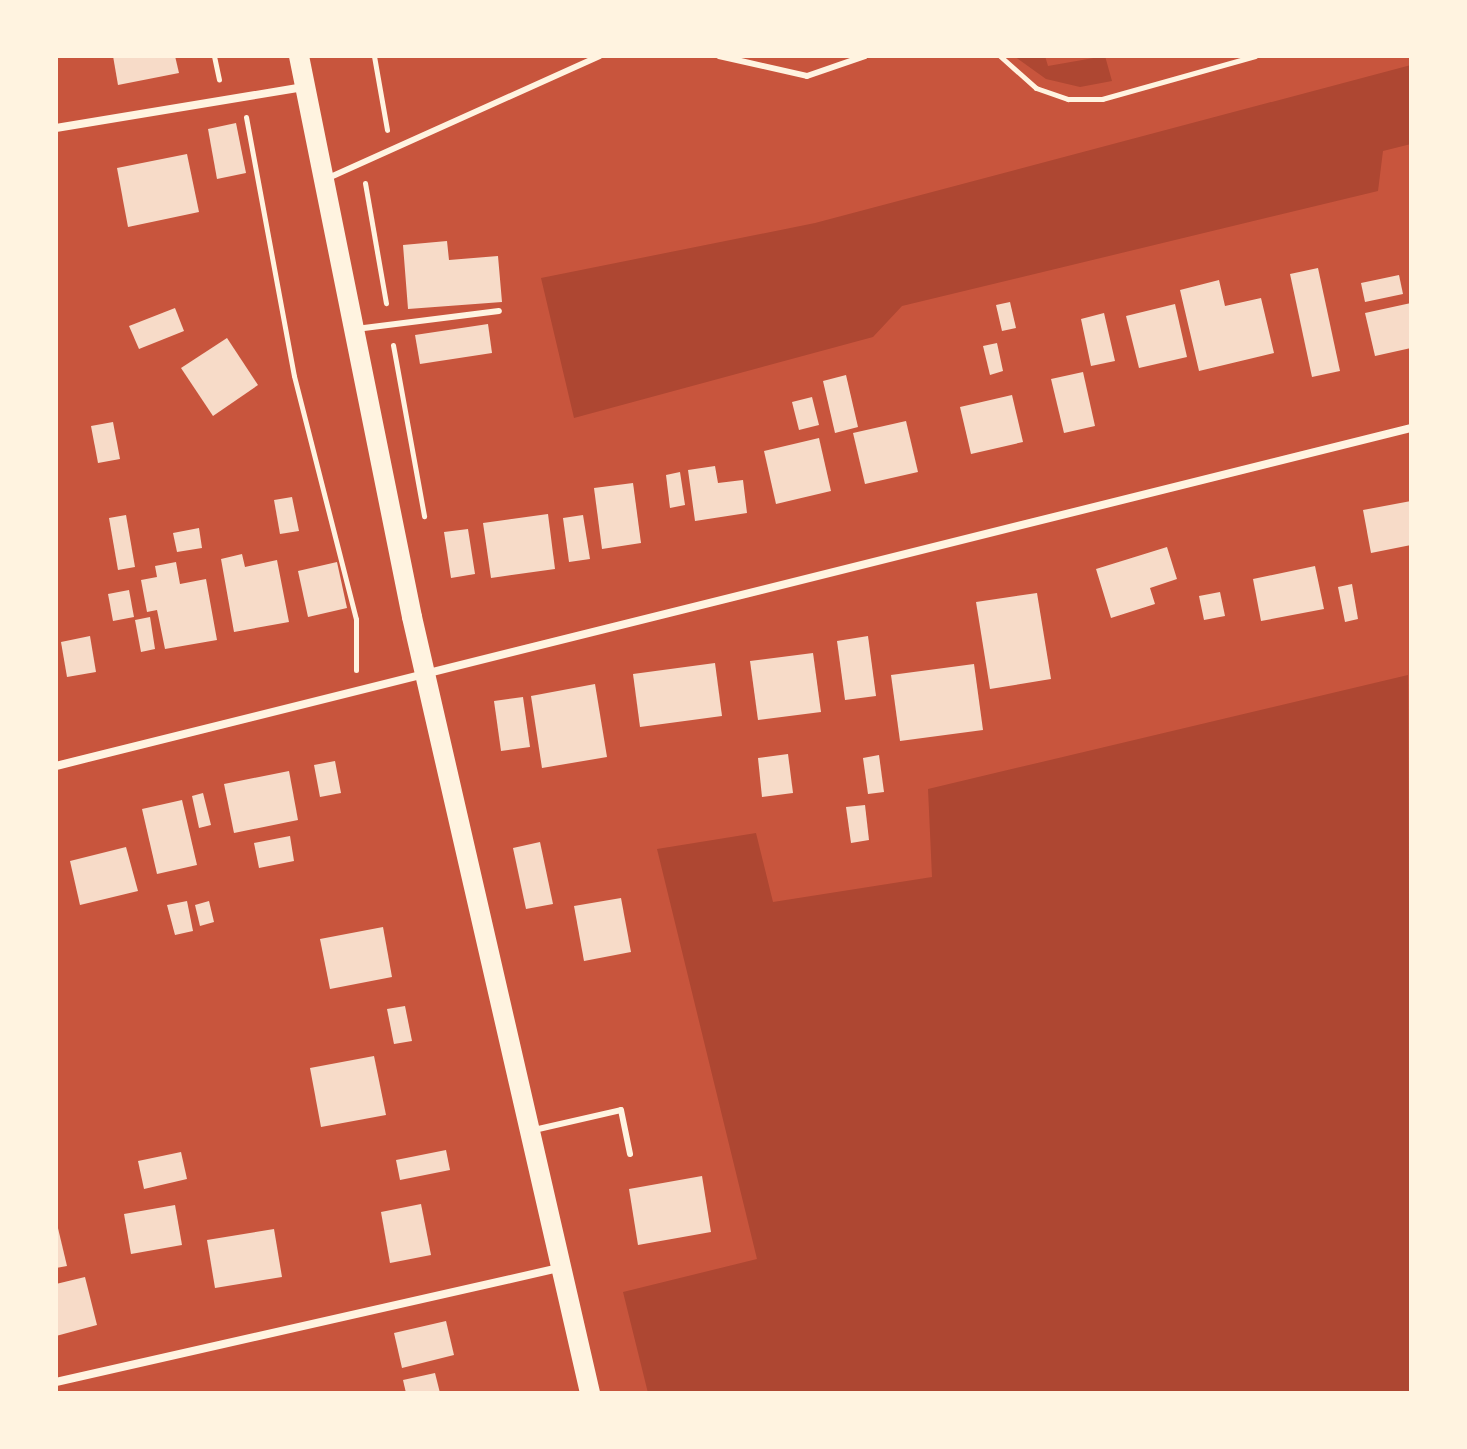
<!DOCTYPE html>
<style>
body{margin:0}
#map{position:relative;width:1467px;height:1449px;overflow:hidden;background:#c8553d;font-family:Commissioner,sans-serif}
div>[style]{position:absolute}
[style*='--x']{left:calc(var(--x)*1px);top:calc(var(--y)*1px);width:calc(var(--w)*1px);rotate:calc(var(--a)*1deg)}
.green>*{inset:0;background:#ae4732}
.building>*{inset:0;background:#f7dbc8}
.path>*{height:5px;margin:-2.5px;padding:0 2.5px;transform-origin:2.5px;border-radius:2.5px;background:#fff3e0}
.service>*{height:6px;margin:-3px;padding:0 3px;transform-origin:3px;border-radius:3px;background:#fff3e0}
.minor>*{height:8px;margin:-4px;padding:0 4px;transform-origin:4px;border-radius:4px;background:#fff3e0}
.primary>*{height:20px;margin:-10px;padding:0 10px;transform-origin:10px;border-radius:10px;background:#fff3e0}
span{translate:-50% -50%;white-space:nowrap;text-align:center;line-height:1.15;-webkit-text-stroke:6px #fff3e0;paint-order:stroke}
.frame{position:absolute;inset:0;border:58px solid #fff3e0;pointer-events:none}
</style>
<div id="map">
<div class="green">
<div style="clip-path:polygon(1014px 56px,1045px 56px,1048px 66px,1105px 56px,1112px 81px,1080px 87px,1046px 79px)"></div>
<div style="clip-path:polygon(1411px 65px,1411px 144px,1383px 151px,1378px 191px,902px 306px,873px 337px,574px 418px,541px 278px,815px 223px)"></div>
<div style="clip-path:polygon(1408px 675px,1411px 1393px,648px 1393px,623px 1292px,757px 1259px,657px 849px,756px 833px,773px 902px,932px 877px,928px 789px)"></div>
</div>
<div class="building">
<div style="clip-path:polygon(113px 56px,175px 56px,179px 73px,118px 85px)"></div>
<div style="clip-path:polygon(236px 123px,246px 173px,217px 179px,208px 129px)"></div>
<div style="clip-path:polygon(187px 154px,199px 212px,128px 227px,117px 168px)"></div>
<div style="clip-path:polygon(447px 241px,449px 260px,498px 256px,502px 302px,408px 309px,403px 245px)"></div>
<div style="clip-path:polygon(1318px 268px,1340px 371px,1312px 377px,1290px 274px)"></div>
<div style="clip-path:polygon(1399px 275px,1403px 294px,1365px 302px,1361px 283px)"></div>
<div style="clip-path:polygon(1219px 280px,1225px 306px,1261px 298px,1274px 353px,1199px 371px,1180px 290px)"></div>
<div style="clip-path:polygon(1010px 302px,1016px 328px,1002px 331px,996px 305px)"></div>
<div style="clip-path:polygon(1411px 303px,1411px 348px,1375px 356px,1365px 313px)"></div>
<div style="clip-path:polygon(1175px 304px,1187px 357px,1139px 368px,1126px 316px)"></div>
<div style="clip-path:polygon(175px 308px,184px 331px,139px 349px,129px 326px)"></div>
<div style="clip-path:polygon(1104px 313px,1115px 361px,1091px 366px,1081px 319px)"></div>
<div style="clip-path:polygon(488px 324px,492px 353px,420px 364px,415px 335px)"></div>
<div style="clip-path:polygon(227px 338px,258px 385px,213px 416px,181px 368px)"></div>
<div style="clip-path:polygon(997px 343px,1003px 371px,990px 375px,983px 346px)"></div>
<div style="clip-path:polygon(1083px 372px,1095px 426px,1064px 433px,1051px 379px)"></div>
<div style="clip-path:polygon(846px 375px,858px 427px,835px 433px,823px 381px)"></div>
<div style="clip-path:polygon(1012px 395px,1023px 442px,971px 454px,960px 407px)"></div>
<div style="clip-path:polygon(812px 397px,819px 425px,799px 430px,792px 402px)"></div>
<div style="clip-path:polygon(906px 421px,918px 472px,865px 484px,853px 433px)"></div>
<div style="clip-path:polygon(113px 422px,120px 459px,98px 463px,91px 426px)"></div>
<div style="clip-path:polygon(819px 438px,831px 491px,776px 504px,764px 451px)"></div>
<div style="clip-path:polygon(715px 466px,718px 483px,743px 480px,747px 513px,695px 521px,688px 470px)"></div>
<div style="clip-path:polygon(680px 472px,685px 505px,670px 508px,666px 475px)"></div>
<div style="clip-path:polygon(633px 483px,641px 543px,602px 549px,594px 488px)"></div>
<div style="clip-path:polygon(292px 497px,299px 531px,280px 534px,274px 500px)"></div>
<div style="clip-path:polygon(1411px 501px,1411px 545px,1371px 553px,1363px 510px)"></div>
<div style="clip-path:polygon(548px 514px,555px 569px,491px 578px,483px 523px)"></div>
<div style="clip-path:polygon(126px 515px,135px 567px,118px 570px,109px 518px)"></div>
<div style="clip-path:polygon(583px 515px,590px 559px,569px 562px,563px 518px)"></div>
<div style="clip-path:polygon(199px 528px,202px 548px,177px 552px,173px 533px)"></div>
<div style="clip-path:polygon(468px 529px,475px 574px,451px 578px,444px 532px)"></div>
<div style="clip-path:polygon(1167px 547px,1177px 579px,1150px 588px,1155px 604px,1111px 618px,1096px 569px)"></div>
<div style="clip-path:polygon(242px 554px,245px 567px,277px 560px,289px 622px,234px 632px,221px 559px)"></div>
<div style="clip-path:polygon(176px 562px,180px 584px,206px 579px,217px 640px,165px 649px,157px 610px,147px 612px,141px 580px,157px 577px,155px 566px)"></div>
<div style="clip-path:polygon(337px 562px,347px 608px,308px 617px,298px 571px)"></div>
<div style="clip-path:polygon(1315px 566px,1324px 609px,1261px 621px,1253px 579px)"></div>
<div style="clip-path:polygon(1352px 584px,1358px 619px,1345px 622px,1338px 587px)"></div>
<div style="clip-path:polygon(129px 590px,134px 617px,113px 621px,108px 594px)"></div>
<div style="clip-path:polygon(1220px 592px,1225px 616px,1204px 620px,1199px 596px)"></div>
<div style="clip-path:polygon(1037px 593px,1051px 679px,990px 689px,976px 602px)"></div>
<div style="clip-path:polygon(150px 617px,155px 649px,141px 652px,135px 620px)"></div>
<div style="clip-path:polygon(90px 636px,96px 672px,67px 677px,61px 642px)"></div>
<div style="clip-path:polygon(868px 636px,876px 696px,845px 700px,837px 641px)"></div>
<div style="clip-path:polygon(813px 653px,821px 712px,758px 720px,750px 661px)"></div>
<div style="clip-path:polygon(715px 663px,722px 716px,640px 727px,633px 674px)"></div>
<div style="clip-path:polygon(974px 664px,983px 730px,900px 741px,891px 675px)"></div>
<div style="clip-path:polygon(595px 684px,607px 757px,542px 768px,531px 696px)"></div>
<div style="clip-path:polygon(523px 697px,530px 747px,501px 751px,494px 701px)"></div>
<div style="clip-path:polygon(788px 754px,793px 793px,762px 797px,758px 758px)"></div>
<div style="clip-path:polygon(879px 755px,884px 792px,868px 794px,863px 758px)"></div>
<div style="clip-path:polygon(335px 761px,341px 793px,320px 797px,314px 765px)"></div>
<div style="clip-path:polygon(289px 771px,298px 820px,234px 833px,224px 784px)"></div>
<div style="clip-path:polygon(203px 793px,211px 825px,199px 828px,192px 796px)"></div>
<div style="clip-path:polygon(182px 800px,197px 865px,157px 874px,142px 809px)"></div>
<div style="clip-path:polygon(865px 805px,869px 840px,851px 843px,846px 807px)"></div>
<div style="clip-path:polygon(290px 836px,294px 861px,259px 868px,254px 843px)"></div>
<div style="clip-path:polygon(540px 842px,553px 904px,526px 909px,513px 848px)"></div>
<div style="clip-path:polygon(126px 847px,138px 891px,80px 905px,70px 861px)"></div>
<div style="clip-path:polygon(621px 898px,631px 952px,584px 961px,574px 906px)"></div>
<div style="clip-path:polygon(187px 901px,193px 931px,175px 935px,167px 905px)"></div>
<div style="clip-path:polygon(209px 901px,214px 922px,200px 926px,195px 905px)"></div>
<div style="clip-path:polygon(383px 927px,392px 977px,330px 989px,320px 939px)"></div>
<div style="clip-path:polygon(405px 1006px,412px 1041px,394px 1044px,387px 1009px)"></div>
<div style="clip-path:polygon(374px 1056px,386px 1115px,321px 1127px,310px 1068px)"></div>
<div style="clip-path:polygon(446px 1150px,450px 1170px,400px 1180px,396px 1160px)"></div>
<div style="clip-path:polygon(181px 1152px,187px 1179px,144px 1189px,138px 1161px)"></div>
<div style="clip-path:polygon(702px 1176px,711px 1232px,638px 1245px,629px 1189px)"></div>
<div style="clip-path:polygon(421px 1204px,431px 1255px,390px 1263px,381px 1212px)"></div>
<div style="clip-path:polygon(175px 1205px,182px 1245px,131px 1254px,124px 1214px)"></div>
<div style="clip-path:polygon(57px 1224px,67px 1266px,56px 1268px,56px 1225px)"></div>
<div style="clip-path:polygon(274px 1229px,282px 1277px,215px 1288px,207px 1240px)"></div>
<div style="clip-path:polygon(85px 1277px,97px 1325px,56px 1336px,56px 1284px)"></div>
<div style="clip-path:polygon(446px 1321px,454px 1355px,402px 1368px,394px 1333px)"></div>
<div style="clip-path:polygon(435px 1373px,440px 1393px,406px 1393px,403px 1380px)"></div>
</div>
<div class="path">
<div style="--x:214;--y:56;--w:24;--a:78"></div>
<div style="--x:374;--y:56;--w:75;--a:80"></div>
<div style="--x:1000;--y:56;--w:48;--a:41.6"></div>
<div style="--x:1036;--y:88;--w:34;--a:19"></div>
<div style="--x:1068;--y:99;--w:34;--a:0"></div>
<div style="--x:1102;--y:99;--w:159;--a:-15.7"></div>
<div style="--x:246;--y:117;--w:263;--a:79.5"></div>
<div style="--x:294;--y:376;--w:251;--a:75.7"></div>
<div style="--x:356;--y:619;--w:51;--a:90"></div>
<div style="--x:365;--y:183;--w:122;--a:80.1"></div>
<div style="--x:393;--y:345;--w:174;--a:79.7"></div>
</div>
<div class="service">
<div style="--x:719;--y:56;--w:90;--a:12.8"></div>
<div style="--x:807;--y:76;--w:61;--a:-19"></div>
<div style="--x:326;--y:179;--w:300;--a:-24.2"></div>
<div style="--x:356;--y:329;--w:144;--a:-7.2"></div>
<div style="--x:534;--y:1130;--w:89;--a:-12.9"></div>
<div style="--x:621;--y:1110;--w:45;--a:78.4"></div>
</div>
<div class="minor">
<div style="--x:56;--y:128;--w:251;--a:-9.4"></div>
<div style="--x:56;--y:766;--w:1397;--a:-14.01"></div>
<div style="--x:56;--y:1382;--w:516;--a:-12.77"></div>
</div>
<div class="primary">
<div style="--x:299;--y:56;--w:572;--a:78.61"></div>
<div style="--x:412;--y:617;--w:796;--a:77.08"></div>
</div>
<div class="frame"></div>
</div>
